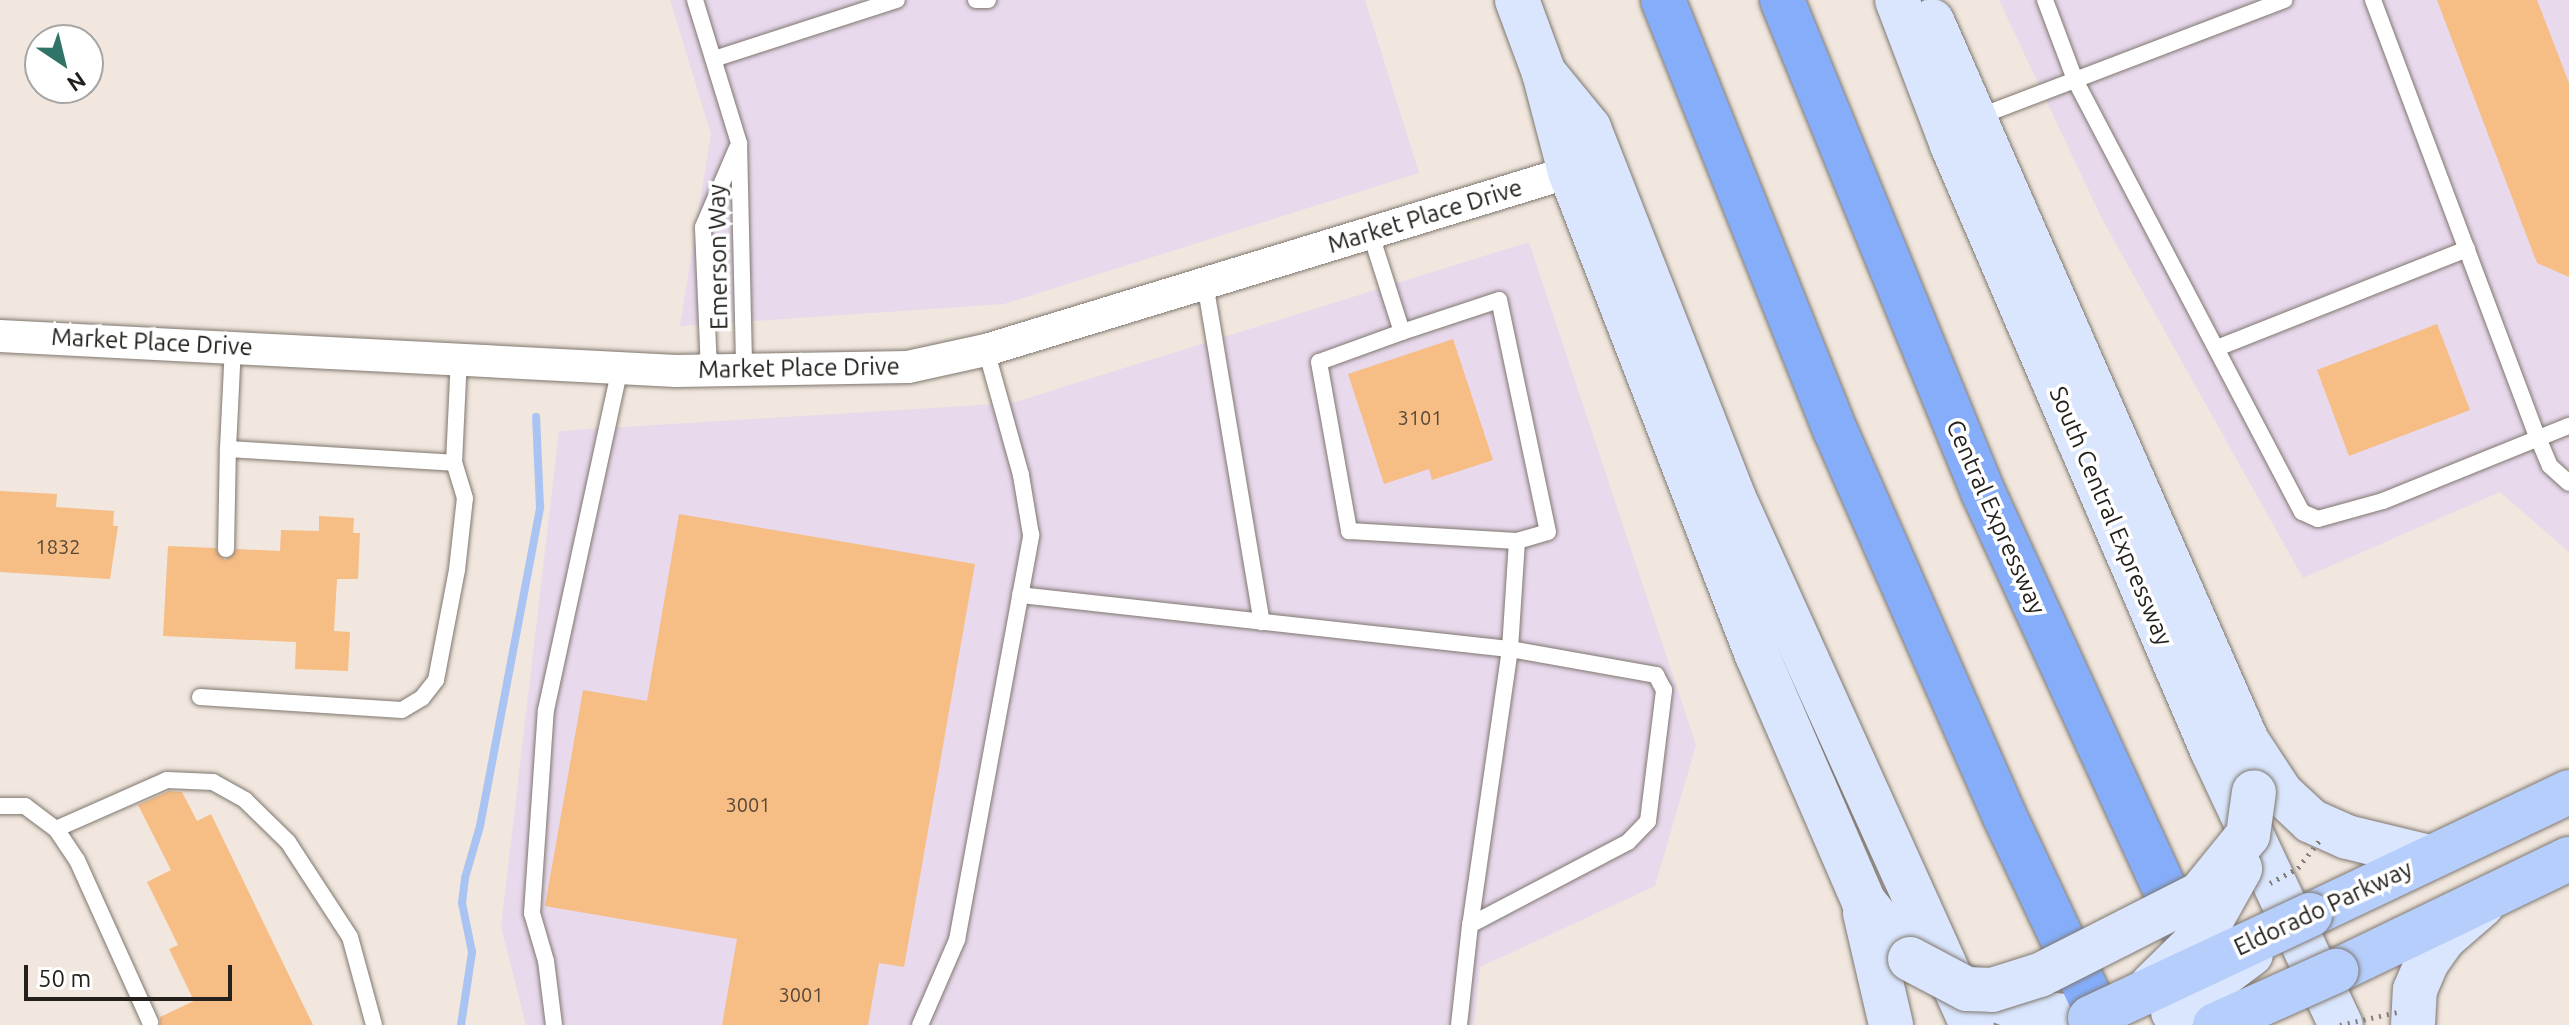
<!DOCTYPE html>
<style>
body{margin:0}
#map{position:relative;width:2569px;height:1025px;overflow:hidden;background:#f1e7de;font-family:Ubuntu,sans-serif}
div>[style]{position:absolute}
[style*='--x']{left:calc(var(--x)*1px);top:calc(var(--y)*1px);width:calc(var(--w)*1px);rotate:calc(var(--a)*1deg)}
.commercial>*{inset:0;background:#e8d9ed}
.stream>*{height:8px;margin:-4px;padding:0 4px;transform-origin:4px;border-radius:4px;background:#a9c4f3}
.building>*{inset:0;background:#f6bd85}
.roads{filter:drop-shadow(0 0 2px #7f776f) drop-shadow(0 0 2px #7f776f)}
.lane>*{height:16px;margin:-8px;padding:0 8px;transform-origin:8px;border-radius:8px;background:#fff}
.street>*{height:32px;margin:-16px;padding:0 16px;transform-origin:16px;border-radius:16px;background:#fff}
.secondary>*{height:44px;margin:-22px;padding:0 22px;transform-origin:22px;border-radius:22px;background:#dae6fd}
.primary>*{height:44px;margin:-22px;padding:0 22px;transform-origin:22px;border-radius:22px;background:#b6cefb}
.highway>*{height:44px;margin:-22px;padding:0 22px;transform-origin:22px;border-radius:22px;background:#85adf9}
.path-bridge>*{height:5px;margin-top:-2.5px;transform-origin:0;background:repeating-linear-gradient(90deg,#847e77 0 2px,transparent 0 8px)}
.bridges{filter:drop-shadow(0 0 2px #7f776f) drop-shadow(0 0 2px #7f776f)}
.secondary-bridge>*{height:44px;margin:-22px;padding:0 22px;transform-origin:22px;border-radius:22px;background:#dae6fd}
.primary-bridge>*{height:44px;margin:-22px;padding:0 22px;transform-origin:22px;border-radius:22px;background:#b6cefb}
span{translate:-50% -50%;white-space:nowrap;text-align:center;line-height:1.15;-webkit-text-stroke:7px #fff;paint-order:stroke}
.number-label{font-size:20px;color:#584837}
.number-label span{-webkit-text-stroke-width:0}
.street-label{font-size:24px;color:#24211d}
.north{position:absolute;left:24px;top:24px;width:80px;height:80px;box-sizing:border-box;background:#fff;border:2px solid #a7a6a5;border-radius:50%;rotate:145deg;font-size:22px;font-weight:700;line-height:32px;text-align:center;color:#24211d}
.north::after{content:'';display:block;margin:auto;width:28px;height:36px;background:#2f7467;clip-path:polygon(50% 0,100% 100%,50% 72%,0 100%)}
.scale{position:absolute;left:24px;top:965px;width:208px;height:36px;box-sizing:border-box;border:4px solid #24211d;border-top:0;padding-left:10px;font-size:24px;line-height:28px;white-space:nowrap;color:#24211d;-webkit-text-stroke:6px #fff;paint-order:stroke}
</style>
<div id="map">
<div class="commercial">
<div style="clip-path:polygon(670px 0,1365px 0,1419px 173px,1004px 304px,680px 326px,711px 134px)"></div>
<div style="clip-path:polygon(1999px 0,2569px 0,2569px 552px,2500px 492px,2303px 578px,2102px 219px)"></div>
<div style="clip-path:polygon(1529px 242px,1696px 745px,1655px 886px,1480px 967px,1474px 1025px,526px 1025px,501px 927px,559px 431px,1012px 403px)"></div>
</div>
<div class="stream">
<div style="--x:461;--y:1025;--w:74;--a:-81.4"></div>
<div style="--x:472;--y:952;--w:50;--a:-101.5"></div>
<div style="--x:462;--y:903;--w:25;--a:-83"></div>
<div style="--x:465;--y:878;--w:54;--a:-73.9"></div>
<div style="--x:480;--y:826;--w:325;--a:-79.3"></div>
<div style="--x:540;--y:507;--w:90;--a:-92.5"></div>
</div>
<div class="building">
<div style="clip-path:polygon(2437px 0,2537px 0,2569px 83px,2569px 277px,2537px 263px)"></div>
<div style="clip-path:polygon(2437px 324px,2470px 410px,2349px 456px,2317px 370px)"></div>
<div style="clip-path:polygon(1453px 339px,1493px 460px,1432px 480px,1429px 469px,1384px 484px,1348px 374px)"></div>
<div style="clip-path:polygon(0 491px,57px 494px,56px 507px,114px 511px,113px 526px,118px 526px,110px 579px,0 572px)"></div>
<div style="clip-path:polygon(679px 514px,975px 564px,904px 967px,879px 963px,868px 1025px,722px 1025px,737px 939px,545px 906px,583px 690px,647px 701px)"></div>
<div style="clip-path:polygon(319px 516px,354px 518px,353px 533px,360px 533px,358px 579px,337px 579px,334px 631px,350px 632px,348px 671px,295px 669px,296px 642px,163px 636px,168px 546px,215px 548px,225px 560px,237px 549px,280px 551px,281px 530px,319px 531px)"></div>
<div style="clip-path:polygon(169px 791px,182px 792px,197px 821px,211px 814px,313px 1025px,160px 1025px,160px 1017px,194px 1001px,169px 949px,178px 945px,147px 882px,171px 870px,138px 805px)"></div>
</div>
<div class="roads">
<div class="lane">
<div style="--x:695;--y:0;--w:150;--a:72.9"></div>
<div style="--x:739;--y:143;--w:228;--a:88.7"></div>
<div style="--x:976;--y:0;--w:12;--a:0"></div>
<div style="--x:2045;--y:0;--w:85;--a:69.4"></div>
<div style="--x:2075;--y:80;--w:488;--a:62.3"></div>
<div style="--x:2302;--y:512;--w:17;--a:24"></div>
<div style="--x:2318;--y:519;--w:67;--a:-15.5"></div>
<div style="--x:2383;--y:501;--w:201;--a:-22"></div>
<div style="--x:2373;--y:0;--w:468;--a:69.4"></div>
<div style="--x:2538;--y:438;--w:30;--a:67"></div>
<div style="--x:2550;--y:466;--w:25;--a:42"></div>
<div style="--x:714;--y:59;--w:192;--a:-17.9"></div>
<div style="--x:1978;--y:117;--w:328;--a:-20.9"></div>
<div style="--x:1205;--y:283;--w:344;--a:80.5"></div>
<div style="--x:1402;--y:332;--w:88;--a:160.1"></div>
<div style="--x:1319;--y:362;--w:172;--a:79.9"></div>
<div style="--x:1349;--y:531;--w:168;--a:3.4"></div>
<div style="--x:233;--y:346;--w:103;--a:92.8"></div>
<div style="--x:228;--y:449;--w:226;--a:3.5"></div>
<div style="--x:454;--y:463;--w:106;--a:-87.3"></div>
<div style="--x:2217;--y:348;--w:269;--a:-21.6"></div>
<div style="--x:709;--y:371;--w:144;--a:-92.4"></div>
<div style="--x:703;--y:227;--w:86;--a:-66.7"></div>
<div style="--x:226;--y:549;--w:100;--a:-88.9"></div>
<div style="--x:1020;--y:595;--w:493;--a:6.3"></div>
<div style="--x:1510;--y:649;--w:108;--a:-86.3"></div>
<div style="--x:1517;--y:541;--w:32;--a:-16"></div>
<div style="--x:1548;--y:532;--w:237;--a:-101.9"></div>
<div style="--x:1499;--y:300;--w:102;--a:161.7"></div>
<div style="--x:1402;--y:332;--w:105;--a:-107.7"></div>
<div style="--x:200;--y:697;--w:202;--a:3.7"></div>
<div style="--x:402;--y:710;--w:23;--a:-31"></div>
<div style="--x:422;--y:698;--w:23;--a:-52"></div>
<div style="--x:436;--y:680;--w:112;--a:-79.2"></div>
<div style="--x:457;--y:570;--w:72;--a:-83.7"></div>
<div style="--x:465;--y:498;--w:37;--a:-107"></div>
<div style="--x:0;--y:806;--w:25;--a:0"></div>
<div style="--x:25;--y:806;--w:39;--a:37"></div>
<div style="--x:56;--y:829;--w:37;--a:56"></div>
<div style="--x:77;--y:860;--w:178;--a:65.7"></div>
<div style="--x:56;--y:829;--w:121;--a:-23.8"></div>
<div style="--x:167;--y:780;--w:46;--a:2.5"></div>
<div style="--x:213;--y:782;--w:37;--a:29"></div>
<div style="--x:245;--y:800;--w:60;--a:44.3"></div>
<div style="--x:288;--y:842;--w:113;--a:56.9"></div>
<div style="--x:350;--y:937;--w:91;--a:74.7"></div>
<div style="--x:554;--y:1025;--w:64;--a:-97.1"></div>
<div style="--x:546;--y:961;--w:50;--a:-106.3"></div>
<div style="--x:532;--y:913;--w:203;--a:-86.1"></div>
<div style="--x:546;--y:710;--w:351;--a:-77.8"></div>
<div style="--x:920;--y:1025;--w:93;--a:-66.5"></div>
<div style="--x:957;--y:940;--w:412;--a:-79.6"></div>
<div style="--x:1031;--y:535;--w:61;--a:-99.5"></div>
<div style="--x:1021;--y:475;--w:130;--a:-105.6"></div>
<div style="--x:1459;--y:1025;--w:101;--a:-83.7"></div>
<div style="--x:1470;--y:925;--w:178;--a:-27.7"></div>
<div style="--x:1628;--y:842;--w:29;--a:-46"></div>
<div style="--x:1648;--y:821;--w:132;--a:-83"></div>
<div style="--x:1664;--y:690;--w:17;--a:-118"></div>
<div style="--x:1656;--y:675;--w:148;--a:-169.9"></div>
<div style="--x:1510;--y:649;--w:279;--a:98.2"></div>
</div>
<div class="street">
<div style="--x:0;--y:336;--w:677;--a:2.96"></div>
<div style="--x:676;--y:371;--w:232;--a:-1"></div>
<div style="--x:908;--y:367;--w:80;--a:-12.3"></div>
<div style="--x:986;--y:350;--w:611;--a:-16.95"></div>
</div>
<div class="secondary">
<div style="--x:1517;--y:0;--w:78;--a:69.7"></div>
<div style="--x:1544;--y:73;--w:102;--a:75.3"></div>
<div style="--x:1570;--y:172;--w:518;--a:68.84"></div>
<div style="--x:1757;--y:655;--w:269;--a:66.6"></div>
<div style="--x:1864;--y:902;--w:73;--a:51.1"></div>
<div style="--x:1897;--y:0;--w:155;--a:69.2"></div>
<div style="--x:1952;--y:145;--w:659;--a:66.74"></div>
<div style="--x:2212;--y:750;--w:304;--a:64.9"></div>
<div style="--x:1932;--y:21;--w:786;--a:66.37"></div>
<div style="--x:2247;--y:741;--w:62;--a:56.8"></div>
<div style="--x:2281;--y:793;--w:41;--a:43"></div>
<div style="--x:2311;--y:821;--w:39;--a:24"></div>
<div style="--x:2347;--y:837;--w:84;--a:13.7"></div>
<div style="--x:1544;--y:73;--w:71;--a:50.7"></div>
<div style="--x:1589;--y:128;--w:397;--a:68.6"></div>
<div style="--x:1734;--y:498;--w:578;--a:65.7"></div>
<div style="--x:1865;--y:913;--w:115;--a:76.9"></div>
<div style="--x:1967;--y:989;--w:68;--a:20.6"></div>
<div style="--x:2031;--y:1013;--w:59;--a:4.8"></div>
<div style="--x:2413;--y:1025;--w:35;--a:-87"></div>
<div style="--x:2415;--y:990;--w:30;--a:-67"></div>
<div style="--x:2427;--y:962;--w:28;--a:-55"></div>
<div style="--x:2443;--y:939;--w:52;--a:-41.1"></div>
</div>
<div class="primary">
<div style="--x:2310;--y:915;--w:287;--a:-25.4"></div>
<div style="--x:2336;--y:971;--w:259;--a:-25.7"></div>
</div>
<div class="highway">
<div style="--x:1663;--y:0;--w:465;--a:68.2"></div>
<div style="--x:1836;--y:432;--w:418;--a:66.3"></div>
<div style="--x:2004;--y:815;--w:232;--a:64.8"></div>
<div style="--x:1782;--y:0;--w:531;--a:67.78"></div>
<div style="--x:1983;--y:492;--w:494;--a:65.4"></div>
</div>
</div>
<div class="path-bridge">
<div style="--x:2270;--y:883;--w:32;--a:-28"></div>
<div style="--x:2298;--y:868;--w:36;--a:-52"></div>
<div style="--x:2340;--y:1025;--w:64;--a:-12.7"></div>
</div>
<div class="bridges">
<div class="secondary-bridge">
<div style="--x:1910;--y:959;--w:64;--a:27.8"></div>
<div style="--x:1967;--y:989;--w:25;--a:2"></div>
<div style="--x:1992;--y:990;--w:50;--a:-17.4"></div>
<div style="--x:2040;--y:975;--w:179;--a:-26.9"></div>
<div style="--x:2200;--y:894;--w:76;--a:-50.9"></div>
<div style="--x:2248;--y:835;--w:43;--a:-82.1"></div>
<div style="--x:2152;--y:985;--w:71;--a:-44.4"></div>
<div style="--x:2203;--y:935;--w:76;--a:-60.7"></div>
<div style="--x:2173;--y:1012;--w:97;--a:-36.6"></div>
</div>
<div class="primary-bridge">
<div style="--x:2090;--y:1018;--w:243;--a:-25.1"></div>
<div style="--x:2215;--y:1025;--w:133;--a:-24.1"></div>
</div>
</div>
<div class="number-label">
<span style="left:1420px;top:417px">3101</span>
<span style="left:58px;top:546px">1832</span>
<span style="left:748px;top:804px">3001</span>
<span style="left:801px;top:994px">3001</span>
</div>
<div class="street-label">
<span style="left:1425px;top:216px;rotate:-17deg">Market Place Drive</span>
<span style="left:718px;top:257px;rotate:-91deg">Emerson Way</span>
<span style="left:152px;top:342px;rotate:3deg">Market Place Drive</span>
<span style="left:799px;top:368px;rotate:-1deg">Market Place Drive</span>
<span style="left:2111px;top:516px;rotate:67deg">South Central Expressway</span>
<span style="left:1996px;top:517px;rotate:66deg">Central Expressway</span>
<span style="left:2323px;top:908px;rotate:-25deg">Eldorado Parkway</span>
</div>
<div class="north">N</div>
<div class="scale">50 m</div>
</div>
